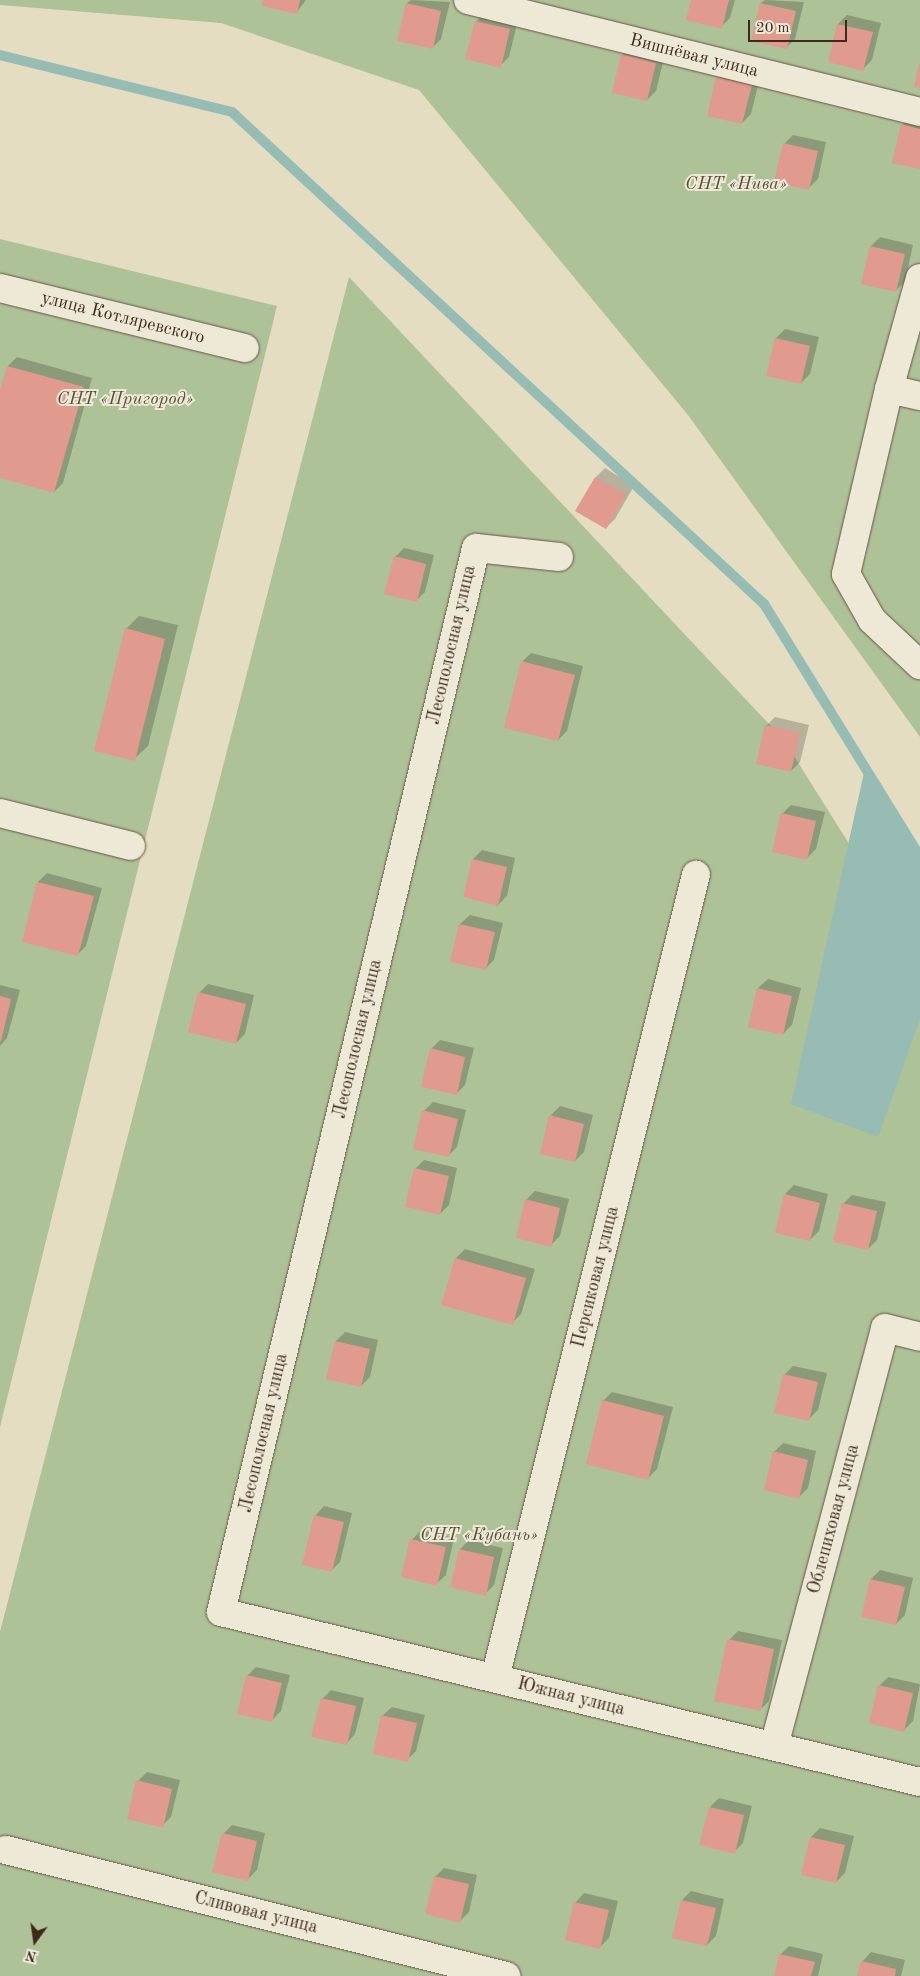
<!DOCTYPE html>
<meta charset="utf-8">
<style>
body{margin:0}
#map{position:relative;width:920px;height:1976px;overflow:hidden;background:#e5ddc1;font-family:"Old Standard TT",serif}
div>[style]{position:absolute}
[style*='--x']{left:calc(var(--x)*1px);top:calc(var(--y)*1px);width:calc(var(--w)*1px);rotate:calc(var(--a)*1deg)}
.green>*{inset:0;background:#aec298}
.water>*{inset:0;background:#96bcb3}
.shadow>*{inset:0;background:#0003}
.stream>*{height:10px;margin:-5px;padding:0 5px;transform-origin:5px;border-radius:5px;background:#96bcb3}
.building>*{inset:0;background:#e09a8e}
.roads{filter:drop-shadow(0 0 1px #685644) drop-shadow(0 0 1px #685644)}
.minor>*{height:28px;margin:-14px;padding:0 14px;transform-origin:14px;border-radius:14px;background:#eee9d7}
span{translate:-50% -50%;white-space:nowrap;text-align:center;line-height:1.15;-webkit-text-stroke:4px #eee9d7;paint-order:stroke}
.street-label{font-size:18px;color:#3e291b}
.park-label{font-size:18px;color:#5a4f3a;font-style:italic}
.north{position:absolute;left:10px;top:1916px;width:50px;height:50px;-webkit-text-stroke:4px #eee9d7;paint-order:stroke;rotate:194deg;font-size:14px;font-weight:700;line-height:20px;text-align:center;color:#3e291b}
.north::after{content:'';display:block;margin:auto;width:18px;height:22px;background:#3e291b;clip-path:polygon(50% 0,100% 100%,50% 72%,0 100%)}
.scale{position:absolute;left:748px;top:20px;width:99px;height:22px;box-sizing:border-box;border:2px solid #3e291b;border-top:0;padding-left:6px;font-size:15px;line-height:18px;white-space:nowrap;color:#3e291b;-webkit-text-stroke:4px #eee9d7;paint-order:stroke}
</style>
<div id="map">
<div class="green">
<div style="clip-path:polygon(0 0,920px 0,920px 737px,688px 415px,419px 90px,221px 23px,0 5px)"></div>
<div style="clip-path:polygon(0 239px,277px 306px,0 1427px)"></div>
<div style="clip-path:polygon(349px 277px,784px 740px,920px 957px,920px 1976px,0 1976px,0 1632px)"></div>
</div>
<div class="water">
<div style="clip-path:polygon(865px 768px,920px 857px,920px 1019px,878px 1137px,791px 1104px)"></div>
</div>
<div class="shadow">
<div style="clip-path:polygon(264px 0,306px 0,296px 13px)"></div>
<div style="clip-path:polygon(411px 0,450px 2px,441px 39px,432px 48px,407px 3px)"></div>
<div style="clip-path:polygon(693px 0,735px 0,730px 18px,721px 27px)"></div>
<div style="clip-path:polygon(765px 0,804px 2px,795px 39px,786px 48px,753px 40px,761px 3px)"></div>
<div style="clip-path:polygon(485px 12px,518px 20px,509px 57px,500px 66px,476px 22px)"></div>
<div style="clip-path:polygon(847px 15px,881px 23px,872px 60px,863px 69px,830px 61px,838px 24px)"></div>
<div style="clip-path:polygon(631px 46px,665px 54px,656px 91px,647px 100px,622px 55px)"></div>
<div style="clip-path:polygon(727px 69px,760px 77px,751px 114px,742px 123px,718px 78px)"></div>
<div style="clip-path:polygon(911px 116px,920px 118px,920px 168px,902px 125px)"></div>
<div style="clip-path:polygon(793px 135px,826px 142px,818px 179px,809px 188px,784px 144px)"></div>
<div style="clip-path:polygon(880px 237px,913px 245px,905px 282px,895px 291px,871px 246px)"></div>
<div style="clip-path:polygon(785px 329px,819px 337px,810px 374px,801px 383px,768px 375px,776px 338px)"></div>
<div style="clip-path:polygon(17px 357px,92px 378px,63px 483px,54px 492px,0 476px,0 394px,8px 366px)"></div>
<div style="clip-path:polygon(605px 468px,634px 486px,615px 519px,606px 528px,576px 510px,596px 477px)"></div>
<div style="clip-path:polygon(404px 548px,434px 555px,425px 592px,416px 601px,395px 557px)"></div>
<div style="clip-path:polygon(139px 616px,178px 625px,148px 746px,134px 759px,126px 629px)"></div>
<div style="clip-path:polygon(531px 653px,583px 666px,567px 731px,558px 740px,522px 662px)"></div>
<div style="clip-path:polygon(775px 717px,809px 725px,800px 762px,791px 771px,766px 726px)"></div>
<div style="clip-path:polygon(791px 805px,825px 812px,816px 849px,807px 858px,782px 814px)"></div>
<div style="clip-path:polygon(482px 850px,515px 858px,507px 896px,498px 905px,473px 859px)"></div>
<div style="clip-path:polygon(47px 873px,102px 888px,86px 946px,77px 955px,38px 882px)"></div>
<div style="clip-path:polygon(470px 915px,503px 923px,494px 960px,485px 969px,452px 961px,460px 924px)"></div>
<div style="clip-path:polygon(768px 979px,801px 988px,792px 1025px,783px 1034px,758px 988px)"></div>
<div style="clip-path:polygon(208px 984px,254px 995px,245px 1034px,236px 1043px,199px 993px)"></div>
<div style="clip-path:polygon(0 985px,20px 990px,7px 1038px,0 1046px)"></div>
<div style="clip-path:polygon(440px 1040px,474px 1048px,465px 1085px,456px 1094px,431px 1049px)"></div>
<div style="clip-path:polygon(433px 1102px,466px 1110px,457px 1147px,448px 1156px,424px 1111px)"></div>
<div style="clip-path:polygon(560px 1106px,593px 1115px,584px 1152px,575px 1161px,551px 1115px)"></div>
<div style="clip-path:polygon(424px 1160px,457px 1168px,449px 1205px,440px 1214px,415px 1169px)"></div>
<div style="clip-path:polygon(794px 1185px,828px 1194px,819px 1231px,810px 1240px,785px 1194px)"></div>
<div style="clip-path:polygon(535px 1191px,569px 1199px,560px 1236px,551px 1245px,526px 1200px)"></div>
<div style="clip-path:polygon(852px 1195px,886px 1202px,877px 1240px,868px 1249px,843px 1204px)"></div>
<div style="clip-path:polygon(465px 1249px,535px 1269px,521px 1314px,512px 1323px,456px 1258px)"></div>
<div style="clip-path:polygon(345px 1332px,378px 1340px,370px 1377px,361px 1386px,327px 1378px,336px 1341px)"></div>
<div style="clip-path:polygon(793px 1366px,827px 1373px,818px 1410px,809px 1419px,784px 1375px)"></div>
<div style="clip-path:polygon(612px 1392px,673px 1407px,657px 1469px,648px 1478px,603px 1401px)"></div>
<div style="clip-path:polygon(783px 1443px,816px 1451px,808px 1488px,799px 1497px,774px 1452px)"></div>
<div style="clip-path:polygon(324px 1506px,352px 1513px,340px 1562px,331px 1571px,315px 1516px)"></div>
<div style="clip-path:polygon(421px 1530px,454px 1538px,446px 1575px,436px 1584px,412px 1540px)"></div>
<div style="clip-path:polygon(469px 1540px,503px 1548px,494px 1585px,485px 1594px,460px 1549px)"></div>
<div style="clip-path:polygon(880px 1570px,913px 1578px,905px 1615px,896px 1624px,871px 1579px)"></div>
<div style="clip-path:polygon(738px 1631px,782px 1640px,769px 1701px,760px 1710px,729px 1640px)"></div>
<div style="clip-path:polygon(256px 1667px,290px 1675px,281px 1711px,272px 1720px,247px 1676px)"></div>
<div style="clip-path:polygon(888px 1677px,920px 1684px,913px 1721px,904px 1730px,879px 1686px)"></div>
<div style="clip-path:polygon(331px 1690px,364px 1698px,355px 1734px,346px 1744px,322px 1699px)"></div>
<div style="clip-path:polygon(392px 1707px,425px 1715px,416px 1751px,407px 1760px,382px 1716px)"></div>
<div style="clip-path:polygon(147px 1772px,180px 1780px,171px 1817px,162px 1826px,138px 1781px)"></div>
<div style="clip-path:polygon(719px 1798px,752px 1806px,743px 1843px,734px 1852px,710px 1807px)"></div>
<div style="clip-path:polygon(232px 1825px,265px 1833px,257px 1870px,248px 1879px,223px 1834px)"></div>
<div style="clip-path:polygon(820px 1828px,854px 1836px,845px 1873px,836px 1882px,811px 1837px)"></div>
<div style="clip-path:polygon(444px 1868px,477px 1875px,469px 1912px,460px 1921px,435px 1877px)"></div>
<div style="clip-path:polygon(691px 1891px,724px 1899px,716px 1936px,707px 1945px,682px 1900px)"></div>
<div style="clip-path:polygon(584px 1893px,618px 1901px,609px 1938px,600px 1947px,575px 1903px)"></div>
<div style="clip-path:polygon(789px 1946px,823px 1954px,818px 1976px,775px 1976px,780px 1955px)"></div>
<div style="clip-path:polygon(871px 1952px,905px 1960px,901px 1976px,859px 1976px,862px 1962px)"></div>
</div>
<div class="stream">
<div style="--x:0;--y:55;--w:239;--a:13.8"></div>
<div style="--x:232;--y:112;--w:725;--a:42.76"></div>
<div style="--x:764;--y:604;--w:297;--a:58.3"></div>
</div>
<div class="building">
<div style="clip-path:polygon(263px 0,300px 0,297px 14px,262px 6px)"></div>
<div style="clip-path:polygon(691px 0,729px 0,722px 29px,686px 20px)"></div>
<div style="clip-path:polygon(406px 3px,441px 11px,433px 49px,397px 41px)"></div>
<div style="clip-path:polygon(760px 3px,796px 11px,787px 49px,751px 41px)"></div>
<div style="clip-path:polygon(475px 21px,510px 29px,501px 68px,465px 59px)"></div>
<div style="clip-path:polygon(837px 24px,873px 32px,863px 71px,828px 62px)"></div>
<div style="clip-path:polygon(621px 54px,656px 63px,647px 101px,612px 93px)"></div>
<div style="clip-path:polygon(919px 63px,920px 63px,920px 88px,914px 87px)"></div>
<div style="clip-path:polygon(716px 77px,752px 85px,742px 124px,707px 116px)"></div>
<div style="clip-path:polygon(901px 124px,920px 129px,920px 169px,892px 163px)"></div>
<div style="clip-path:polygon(783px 143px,818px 151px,809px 190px,774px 182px)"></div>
<div style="clip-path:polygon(870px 246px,905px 254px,896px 292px,861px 284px)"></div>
<div style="clip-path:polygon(775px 338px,810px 346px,801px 384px,766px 376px)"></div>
<div style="clip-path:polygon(7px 366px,84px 387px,54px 493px,0 478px,0 390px)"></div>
<div style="clip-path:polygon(595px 477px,626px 495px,606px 529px,575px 511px)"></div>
<div style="clip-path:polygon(394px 556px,426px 564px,417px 602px,384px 594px)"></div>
<div style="clip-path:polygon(125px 628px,165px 639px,135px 761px,94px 751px)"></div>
<div style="clip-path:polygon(521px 661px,575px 675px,558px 741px,504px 728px)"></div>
<div style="clip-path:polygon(765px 725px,800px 733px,791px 772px,756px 764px)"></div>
<div style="clip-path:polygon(781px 813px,816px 821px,807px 860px,772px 852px)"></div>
<div style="clip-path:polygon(472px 859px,507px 867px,498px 906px,463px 897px)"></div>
<div style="clip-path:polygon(37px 882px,94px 896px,78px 956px,22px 942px)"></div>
<div style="clip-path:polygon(459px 924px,495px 932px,486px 970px,450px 962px)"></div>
<div style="clip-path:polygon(757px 988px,792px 996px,783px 1035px,748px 1027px)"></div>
<div style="clip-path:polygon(198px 992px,246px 1004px,236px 1044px,188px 1032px)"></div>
<div style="clip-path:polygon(0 996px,11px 999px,1px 1041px,0 1041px)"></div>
<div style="clip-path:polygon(430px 1048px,465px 1057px,457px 1095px,421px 1087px)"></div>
<div style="clip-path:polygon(422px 1110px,458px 1119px,449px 1157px,413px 1149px)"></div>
<div style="clip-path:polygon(549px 1115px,584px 1124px,575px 1162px,540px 1154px)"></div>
<div style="clip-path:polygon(414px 1168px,449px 1176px,440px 1215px,405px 1207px)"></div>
<div style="clip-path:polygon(784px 1194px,820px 1203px,810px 1241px,775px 1233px)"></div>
<div style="clip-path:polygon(525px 1199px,560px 1208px,551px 1247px,516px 1238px)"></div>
<div style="clip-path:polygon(842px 1203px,877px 1211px,868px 1250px,833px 1242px)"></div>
<div style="clip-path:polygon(455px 1258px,526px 1278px,513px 1325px,441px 1305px)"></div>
<div style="clip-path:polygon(335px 1341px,370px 1349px,361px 1387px,326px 1379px)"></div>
<div style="clip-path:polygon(783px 1374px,818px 1382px,809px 1421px,774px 1413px)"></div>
<div style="clip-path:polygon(602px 1400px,664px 1416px,648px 1480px,586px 1464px)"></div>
<div style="clip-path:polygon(773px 1451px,808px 1460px,799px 1499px,764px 1490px)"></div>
<div style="clip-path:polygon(314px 1515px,344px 1522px,332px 1572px,302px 1565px)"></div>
<div style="clip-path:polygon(410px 1539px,446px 1547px,437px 1586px,401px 1577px)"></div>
<div style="clip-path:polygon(459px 1549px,494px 1557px,486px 1596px,450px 1587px)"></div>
<div style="clip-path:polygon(870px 1579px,905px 1587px,896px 1625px,861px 1617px)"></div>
<div style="clip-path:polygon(727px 1639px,774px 1649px,761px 1711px,714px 1701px)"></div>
<div style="clip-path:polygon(246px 1675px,282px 1683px,272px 1722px,237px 1714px)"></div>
<div style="clip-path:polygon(878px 1685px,913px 1693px,904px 1732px,869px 1723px)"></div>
<div style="clip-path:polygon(321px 1698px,356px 1706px,347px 1745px,311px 1737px)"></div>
<div style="clip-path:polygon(381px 1715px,417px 1723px,408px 1762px,373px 1754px)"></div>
<div style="clip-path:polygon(136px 1780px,172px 1789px,163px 1828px,127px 1819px)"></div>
<div style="clip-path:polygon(709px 1807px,744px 1815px,735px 1854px,699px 1845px)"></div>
<div style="clip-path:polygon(222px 1833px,257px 1841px,248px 1881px,212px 1872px)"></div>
<div style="clip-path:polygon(810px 1837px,845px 1845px,836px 1883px,801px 1875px)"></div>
<div style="clip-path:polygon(434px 1876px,469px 1884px,460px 1923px,425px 1914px)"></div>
<div style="clip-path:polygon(681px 1900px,716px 1908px,707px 1946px,672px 1938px)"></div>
<div style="clip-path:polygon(574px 1902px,609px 1910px,600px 1949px,565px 1940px)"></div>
<div style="clip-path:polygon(779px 1954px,815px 1962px,811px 1976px,774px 1976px)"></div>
<div style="clip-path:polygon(861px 1961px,896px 1969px,895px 1976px,857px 1976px)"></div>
</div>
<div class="roads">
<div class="minor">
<div style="--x:468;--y:0;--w:466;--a:13.9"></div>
<div style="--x:920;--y:278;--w:115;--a:105.6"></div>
<div style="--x:889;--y:389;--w:190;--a:103.1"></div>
<div style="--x:846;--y:574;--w:53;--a:60.5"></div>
<div style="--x:872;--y:620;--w:66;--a:43.2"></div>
<div style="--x:0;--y:288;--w:252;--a:13.8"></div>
<div style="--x:889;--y:389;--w:32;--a:13"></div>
<div style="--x:559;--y:557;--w:83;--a:-173.8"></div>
<div style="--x:476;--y:548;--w:1094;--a:103.48"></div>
<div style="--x:221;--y:1612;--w:719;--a:13.67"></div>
<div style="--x:0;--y:813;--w:135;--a:14.1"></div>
<div style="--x:495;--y:1678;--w:828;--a:-75.95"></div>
<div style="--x:774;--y:1746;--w:432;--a:-75.1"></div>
<div style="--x:885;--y:1328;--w:36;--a:14"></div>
<div style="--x:6;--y:1850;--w:516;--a:14.14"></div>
</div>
</div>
<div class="street-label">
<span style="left:694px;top:56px;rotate:14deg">Вишнёвая улица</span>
<span style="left:123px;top:318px;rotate:14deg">улица Котляревского</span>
<span style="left:452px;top:645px;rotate:-77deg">Лесополосная улица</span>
<span style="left:358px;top:1039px;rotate:-77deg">Лесополосная улица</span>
<span style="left:596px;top:1277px;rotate:-76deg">Персиковая улица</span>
<span style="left:264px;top:1433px;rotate:-77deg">Лесополосная улица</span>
<span style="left:834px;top:1519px;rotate:-75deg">Облепиховая улица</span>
<span style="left:571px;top:1697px;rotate:14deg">Южная улица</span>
<span style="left:256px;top:1913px;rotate:14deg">Сливовая улица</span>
</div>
<div class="park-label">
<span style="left:736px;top:184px">СНТ «Нива»</span>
<span style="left:125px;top:399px">СНТ «Пригород»</span>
<span style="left:479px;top:1535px">СНТ «Кубань»</span>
</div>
<div class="north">N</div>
<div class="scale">20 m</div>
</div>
